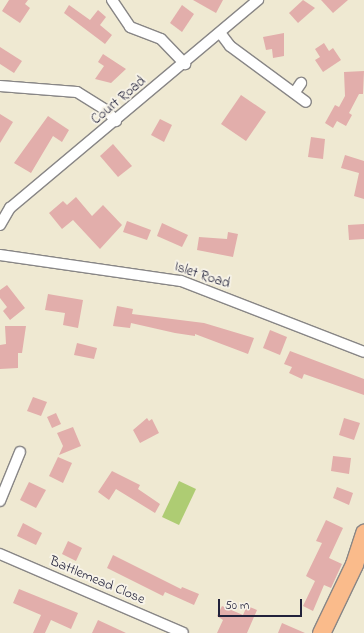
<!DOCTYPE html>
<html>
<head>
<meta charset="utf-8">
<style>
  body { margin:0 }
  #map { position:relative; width:364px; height:633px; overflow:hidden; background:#efe9d2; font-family:"Indie Flower",sans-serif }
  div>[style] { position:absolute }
  .green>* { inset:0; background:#aecc73 }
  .building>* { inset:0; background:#e2aeab }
  .roads { filter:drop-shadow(1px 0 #888686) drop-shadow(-1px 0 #888686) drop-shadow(0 1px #888686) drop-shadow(0 -1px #888686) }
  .minor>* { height:10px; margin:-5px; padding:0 5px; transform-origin:5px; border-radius:5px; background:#fff }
  .primary>* { height:17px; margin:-8.5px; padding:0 8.5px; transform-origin:8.5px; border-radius:8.5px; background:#fabb8b }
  span { translate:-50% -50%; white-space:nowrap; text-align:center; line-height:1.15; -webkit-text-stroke:4px #f7f3e8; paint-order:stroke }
  .street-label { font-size:14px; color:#22223b }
  .scale { position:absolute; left:218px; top:599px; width:84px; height:18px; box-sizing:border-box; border:2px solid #22223b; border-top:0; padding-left:5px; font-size:12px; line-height:14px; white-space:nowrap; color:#22223b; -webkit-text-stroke:3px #f7f3e8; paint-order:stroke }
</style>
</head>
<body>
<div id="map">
  <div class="green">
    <i style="clip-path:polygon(179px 481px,196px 489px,179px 525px,162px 517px)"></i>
  </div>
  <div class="building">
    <i style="clip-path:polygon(9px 0,28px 0,25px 4px,30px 8px,20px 23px,2px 11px)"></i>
    <i style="clip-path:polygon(193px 0,223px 0,216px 13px)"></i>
    <i style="clip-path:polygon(303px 0,315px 8px,298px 23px,289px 13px)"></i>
    <i style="clip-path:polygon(321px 0,348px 0,333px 13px)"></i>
    <i style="clip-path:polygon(69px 5px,90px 20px,98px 10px,106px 17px,100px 25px,112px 35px,105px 44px,64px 13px)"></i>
    <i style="clip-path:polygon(182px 5px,194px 14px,182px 32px,170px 23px)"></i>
    <i style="clip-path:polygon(284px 33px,284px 56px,273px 58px,272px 49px,266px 50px,263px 37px)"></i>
    <i style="clip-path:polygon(324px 43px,329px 51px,333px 48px,341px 60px,323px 72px,315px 60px,320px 57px,315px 49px)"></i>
    <i style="clip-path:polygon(0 47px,22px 61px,14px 73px,0 64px)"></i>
    <i style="clip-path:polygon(103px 54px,126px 69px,111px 83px,95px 79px,104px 66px,98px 62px)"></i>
    <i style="clip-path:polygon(364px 71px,363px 94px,359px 94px,349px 113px,352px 115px,346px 126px,337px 121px,333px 128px,325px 123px,335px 105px,339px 107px,345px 96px,344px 72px)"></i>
    <i style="clip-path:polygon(241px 95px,266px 112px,246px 141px,221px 124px)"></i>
    <i style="clip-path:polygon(0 114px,13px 122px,0 143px)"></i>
    <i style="clip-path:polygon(48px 116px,69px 130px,62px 142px,53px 136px,31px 173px,14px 163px)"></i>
    <i style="clip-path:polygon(160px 119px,172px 125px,164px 142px,151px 135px)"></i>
    <i style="clip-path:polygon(311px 137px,325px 139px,323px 159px,308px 157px)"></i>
    <i style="clip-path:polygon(113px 144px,132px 166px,118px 177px,100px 156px)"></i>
    <i style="clip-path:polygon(345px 155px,364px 161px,364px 199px,354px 196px,359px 173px,341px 168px)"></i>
    <i style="clip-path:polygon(76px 197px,92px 216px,103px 205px,122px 225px,100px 249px,73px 220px,62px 229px,49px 213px,63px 201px,67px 205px)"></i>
    <i style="clip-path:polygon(127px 221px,151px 230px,147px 240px,123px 232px)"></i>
    <i style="clip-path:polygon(162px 223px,188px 235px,182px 247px,157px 236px)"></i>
    <i style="clip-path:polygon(364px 224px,364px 239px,349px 240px,348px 225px)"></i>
    <i style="clip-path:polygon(228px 232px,238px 234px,233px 257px,197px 250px,199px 237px,227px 239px)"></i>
    <i style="clip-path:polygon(7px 285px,25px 308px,10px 320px,3px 311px,7px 307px,0 298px,0 290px)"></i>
    <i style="clip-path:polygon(48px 294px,83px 300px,78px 328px,63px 325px,65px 313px,45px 310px)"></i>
    <i style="clip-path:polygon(117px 306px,133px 309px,132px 314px,204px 323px,254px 338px,248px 354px,195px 334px,195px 336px,175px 333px,131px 323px,130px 328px,113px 326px)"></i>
    <i style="clip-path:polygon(5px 326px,26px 326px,22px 353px,18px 353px,18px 368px,0 369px,0 345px,6px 344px)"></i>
    <i style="clip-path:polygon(270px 330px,287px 337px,280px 355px,263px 348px)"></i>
    <i style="clip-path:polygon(77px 343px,97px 348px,94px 359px,74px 355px)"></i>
    <i style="clip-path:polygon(290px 351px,364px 379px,364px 395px,304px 374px,302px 379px,289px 373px,292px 367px,284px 364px)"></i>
    <i style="clip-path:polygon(33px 397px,47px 402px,41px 416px,27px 411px)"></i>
    <i style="clip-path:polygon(56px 413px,61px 424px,52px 428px,47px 417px)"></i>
    <i style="clip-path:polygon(147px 418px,149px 421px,152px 419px,159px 433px,140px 443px,133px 430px)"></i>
    <i style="clip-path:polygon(344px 418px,360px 423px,354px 440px,339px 435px)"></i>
    <i style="clip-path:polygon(73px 427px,81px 446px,59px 455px,63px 446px,57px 433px)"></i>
    <i style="clip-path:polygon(333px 456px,351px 458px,349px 474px,331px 471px)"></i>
    <i style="clip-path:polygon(58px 457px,72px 463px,63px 483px,49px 476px)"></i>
    <i style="clip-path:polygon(112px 471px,140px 485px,138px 489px,160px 504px,155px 513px,116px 489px,109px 500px,98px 492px)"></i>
    <i style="clip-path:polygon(29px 482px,46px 490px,36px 508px,20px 500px)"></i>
    <i style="clip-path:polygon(337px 487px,353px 493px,349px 505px,333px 498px)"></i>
    <i style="clip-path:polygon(326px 520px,343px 528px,329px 558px,342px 564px,331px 588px,324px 585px,313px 611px,303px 606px,315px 581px,306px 576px,322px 543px,316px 541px)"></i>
    <i style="clip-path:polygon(23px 523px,42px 533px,36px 545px,17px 536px)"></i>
    <i style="clip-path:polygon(68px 541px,82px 548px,76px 561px,62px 554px)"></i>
    <i style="clip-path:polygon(113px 555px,181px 589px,182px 587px,199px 594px,194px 605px,165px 592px,163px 596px,107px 568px)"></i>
    <i style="clip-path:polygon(19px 589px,78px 613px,71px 629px,51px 620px,45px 633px,33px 633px,41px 615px,13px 603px)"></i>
    <i style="clip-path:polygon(222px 606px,243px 615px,247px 606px,257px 610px,247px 633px,217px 633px,223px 620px,217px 616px)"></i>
    <i style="clip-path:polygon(98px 620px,126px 633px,92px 633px)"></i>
    <i style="clip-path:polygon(282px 623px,305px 633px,278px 633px)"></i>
  </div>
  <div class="roads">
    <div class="minor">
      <i style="left:112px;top:0;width:32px;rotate:56deg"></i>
      <i style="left:130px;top:27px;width:33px;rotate:21deg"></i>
      <i style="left:161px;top:39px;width:35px;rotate:46deg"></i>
      <i style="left:221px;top:34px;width:15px;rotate:53deg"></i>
      <i style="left:230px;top:46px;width:94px;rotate:36.4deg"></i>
      <i style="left:0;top:86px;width:77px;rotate:4.5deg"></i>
      <i style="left:77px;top:92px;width:34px;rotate:32deg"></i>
      <i style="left:106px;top:110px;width:15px;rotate:48deg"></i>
      <i style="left:295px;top:92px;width:11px;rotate:-56deg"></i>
      <i style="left:0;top:225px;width:20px;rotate:-60deg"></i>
      <i style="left:10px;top:208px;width:324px;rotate:-40deg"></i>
      <i style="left:0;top:255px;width:183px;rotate:8.2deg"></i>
      <i style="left:181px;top:281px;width:196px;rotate:21.2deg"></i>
      <i style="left:0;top:501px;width:53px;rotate:-67.8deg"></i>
      <i style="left:0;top:554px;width:199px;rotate:23.3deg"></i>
    </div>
    <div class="primary">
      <i style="left:321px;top:633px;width:76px;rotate:-64.4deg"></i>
      <i style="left:354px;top:564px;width:33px;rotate:-72deg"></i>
    </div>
  </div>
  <div class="street-label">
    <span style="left:119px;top:101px;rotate:-40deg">Court Road</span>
    <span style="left:202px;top:276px;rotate:18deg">Islet Road</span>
    <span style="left:97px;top:581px;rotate:23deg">Battlemead Close</span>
  </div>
  <div class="scale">50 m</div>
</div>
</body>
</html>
